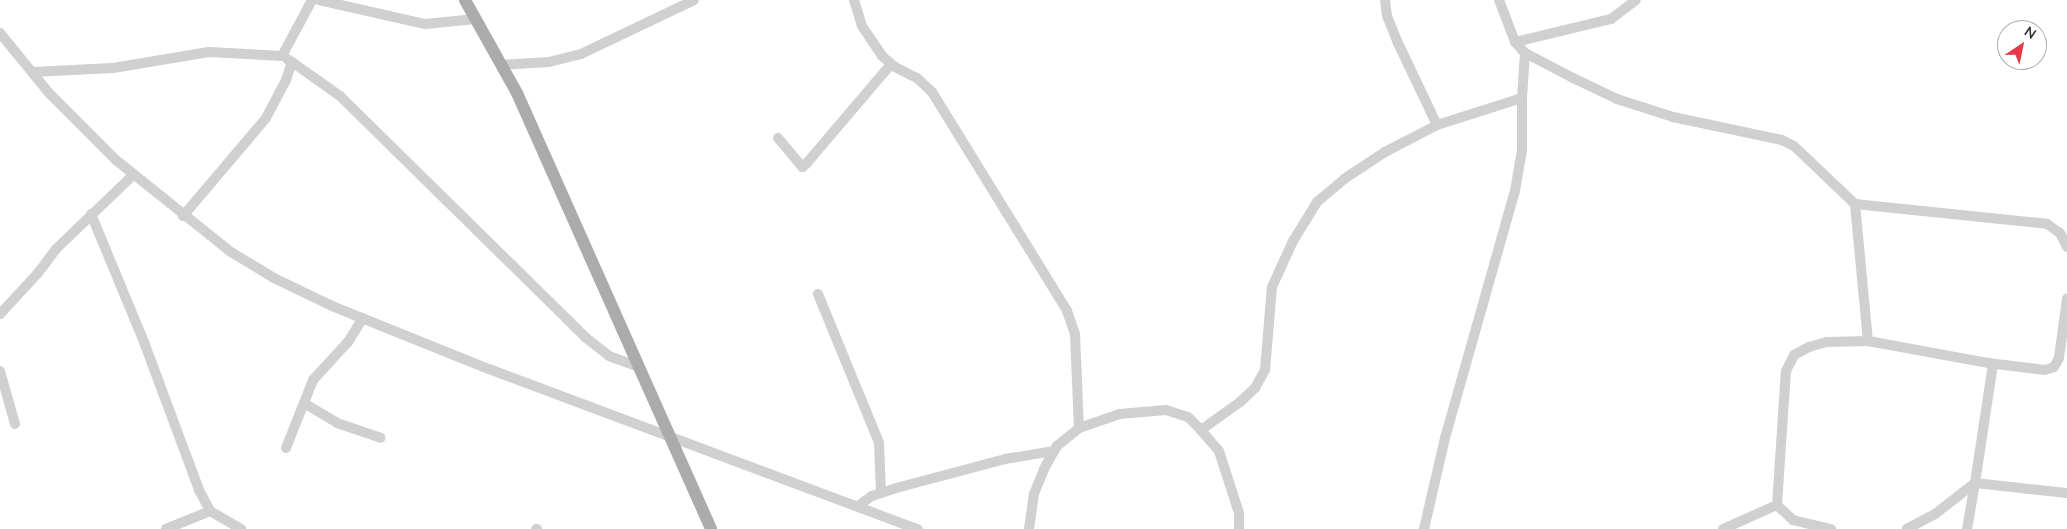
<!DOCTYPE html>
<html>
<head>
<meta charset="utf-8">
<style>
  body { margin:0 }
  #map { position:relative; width:2067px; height:529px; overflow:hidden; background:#fff; font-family:"Nunito Sans",sans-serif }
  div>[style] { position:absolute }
  .minor>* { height:10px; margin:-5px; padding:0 5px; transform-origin:5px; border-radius:5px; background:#d0d0d0 }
  .major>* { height:12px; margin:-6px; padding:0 6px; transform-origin:6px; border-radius:6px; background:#ababab }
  span { translate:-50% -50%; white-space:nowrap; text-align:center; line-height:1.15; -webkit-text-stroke:5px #fff; paint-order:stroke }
  .north { position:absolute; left:1997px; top:20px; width:50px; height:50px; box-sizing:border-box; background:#fff; border:1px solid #adadad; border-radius:50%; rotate:34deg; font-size:14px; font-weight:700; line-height:20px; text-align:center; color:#333 }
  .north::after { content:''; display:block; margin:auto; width:18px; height:22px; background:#e63946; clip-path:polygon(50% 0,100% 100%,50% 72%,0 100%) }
</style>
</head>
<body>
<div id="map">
  <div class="minor">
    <i style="left:319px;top:0;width:109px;rotate:12.8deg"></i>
    <i style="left:425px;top:24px;width:51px;rotate:-5.6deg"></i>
    <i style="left:854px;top:0;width:27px;rotate:73deg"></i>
    <i style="left:862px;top:26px;width:36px;rotate:56deg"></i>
    <i style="left:882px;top:56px;width:17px;rotate:40deg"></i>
    <i style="left:895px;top:67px;width:25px;rotate:27deg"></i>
    <i style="left:917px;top:78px;width:21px;rotate:43deg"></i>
    <i style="left:932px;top:92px;width:257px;rotate:58.3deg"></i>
    <i style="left:1067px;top:311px;width:24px;rotate:71deg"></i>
    <i style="left:1075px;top:334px;width:94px;rotate:87.6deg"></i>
    <i style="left:1385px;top:0;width:16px;rotate:83deg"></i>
    <i style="left:1387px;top:16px;width:29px;rotate:68deg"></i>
    <i style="left:1398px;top:43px;width:91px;rotate:64.6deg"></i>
    <i style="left:1437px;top:125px;width:89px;rotate:-17.6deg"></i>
    <i style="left:1522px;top:98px;width:45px;rotate:-86.2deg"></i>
    <i style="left:1499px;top:0;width:45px;rotate:69.1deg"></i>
    <i style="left:1515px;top:42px;width:15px;rotate:48deg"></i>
    <i style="left:1525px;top:53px;width:54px;rotate:27.5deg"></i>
    <i style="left:1573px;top:78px;width:49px;rotate:25.5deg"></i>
    <i style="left:1617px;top:99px;width:59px;rotate:17.8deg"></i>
    <i style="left:1673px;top:117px;width:111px;rotate:11.9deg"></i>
    <i style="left:1782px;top:140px;width:13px;rotate:27deg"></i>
    <i style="left:1794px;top:146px;width:84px;rotate:43.6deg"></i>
    <i style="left:1855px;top:204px;width:138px;rotate:84.6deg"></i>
    <i style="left:0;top:33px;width:77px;rotate:50.8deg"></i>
    <i style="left:49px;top:93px;width:95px;rotate:45deg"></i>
    <i style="left:116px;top:160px;width:147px;rotate:38.7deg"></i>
    <i style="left:231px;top:252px;width:50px;rotate:31.2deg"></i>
    <i style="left:274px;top:278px;width:64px;rotate:25.8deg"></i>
    <i style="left:332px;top:306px;width:169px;rotate:21.9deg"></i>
    <i style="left:489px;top:369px;width:458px;rotate:20.5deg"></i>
    <i style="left:1515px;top:42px;width:99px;rotate:-13.5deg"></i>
    <i style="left:1611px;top:19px;width:31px;rotate:-37deg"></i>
    <i style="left:292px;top:62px;width:59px;rotate:35.3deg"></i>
    <i style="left:340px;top:96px;width:344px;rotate:44.5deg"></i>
    <i style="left:585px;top:337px;width:31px;rotate:38deg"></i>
    <i style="left:609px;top:356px;width:32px;rotate:20deg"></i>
    <i style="left:501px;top:65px;width:48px;rotate:-3.6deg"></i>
    <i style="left:549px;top:62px;width:33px;rotate:-14deg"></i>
    <i style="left:581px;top:54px;width:125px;rotate:-25.5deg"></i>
    <i style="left:33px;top:72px;width:80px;rotate:-2.9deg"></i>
    <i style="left:113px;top:68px;width:97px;rotate:-9.5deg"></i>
    <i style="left:209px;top:52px;width:73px;rotate:3.1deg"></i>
    <i style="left:282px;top:56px;width:64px;rotate:-61.8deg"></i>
    <i style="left:778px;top:138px;width:38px;rotate:50deg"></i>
    <i style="left:802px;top:167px;width:5px;rotate:-37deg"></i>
    <i style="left:806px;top:164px;width:131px;rotate:-49.6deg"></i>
    <i style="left:1855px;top:204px;width:193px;rotate:5.9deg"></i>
    <i style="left:2047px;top:224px;width:16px;rotate:35deg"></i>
    <i style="left:2060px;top:233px;width:16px;rotate:63deg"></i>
    <i style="left:91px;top:214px;width:139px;rotate:67.5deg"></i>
    <i style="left:144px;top:342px;width:158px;rotate:69.6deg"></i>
    <i style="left:199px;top:490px;width:24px;rotate:62deg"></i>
    <i style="left:210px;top:511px;width:36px;rotate:30deg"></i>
    <i style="left:183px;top:216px;width:128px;rotate:-49.7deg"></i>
    <i style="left:266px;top:118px;width:43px;rotate:-62.2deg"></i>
    <i style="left:286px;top:80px;width:19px;rotate:-72deg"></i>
    <i style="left:292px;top:62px;width:6px;rotate:-149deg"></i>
    <i style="left:818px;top:294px;width:161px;rotate:67.7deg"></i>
    <i style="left:879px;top:443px;width:50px;rotate:87.7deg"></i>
    <i style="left:0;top:314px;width:56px;rotate:-47.2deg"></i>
    <i style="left:38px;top:273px;width:31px;rotate:-53deg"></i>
    <i style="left:57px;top:248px;width:105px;rotate:-43.8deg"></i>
    <i style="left:1988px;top:363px;width:57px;rotate:7deg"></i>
    <i style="left:2045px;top:370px;width:9px;rotate:-18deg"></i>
    <i style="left:2054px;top:367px;width:10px;rotate:-61deg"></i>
    <i style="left:2059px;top:358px;width:60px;rotate:-82.3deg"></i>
    <i style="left:0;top:371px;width:55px;rotate:74.2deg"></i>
    <i style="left:304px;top:403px;width:39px;rotate:31deg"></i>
    <i style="left:337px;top:423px;width:46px;rotate:18.8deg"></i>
    <i style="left:286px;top:448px;width:73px;rotate:-68.3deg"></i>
    <i style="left:313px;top:380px;width:52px;rotate:-47.4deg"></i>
    <i style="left:348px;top:342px;width:28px;rotate:-58deg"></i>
    <i style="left:858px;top:506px;width:17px;rotate:-36deg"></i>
    <i style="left:872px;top:496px;width:29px;rotate:-18deg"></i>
    <i style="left:900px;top:487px;width:109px;rotate:-14.9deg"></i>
    <i style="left:1005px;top:459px;width:50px;rotate:-9.3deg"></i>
    <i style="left:166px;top:529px;width:48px;rotate:-22.2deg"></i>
    <i style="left:536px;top:529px;width:1px"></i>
    <i style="left:1029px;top:529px;width:35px;rotate:-82deg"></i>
    <i style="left:1034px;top:494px;width:27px;rotate:-68deg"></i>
    <i style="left:1044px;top:469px;width:26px;rotate:-61deg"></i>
    <i style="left:1057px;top:446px;width:28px;rotate:-39deg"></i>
    <i style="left:1079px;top:428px;width:43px;rotate:-18.9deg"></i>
    <i style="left:1120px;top:414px;width:46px;rotate:-5deg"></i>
    <i style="left:1166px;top:410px;width:23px;rotate:18deg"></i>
    <i style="left:1188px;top:417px;width:18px;rotate:45deg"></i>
    <i style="left:1239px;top:529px;width:16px;rotate:-90deg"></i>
    <i style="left:1239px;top:513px;width:65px;rotate:-107.9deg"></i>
    <i style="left:1219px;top:451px;width:28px;rotate:-131deg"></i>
    <i style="left:1201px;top:430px;width:48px;rotate:-35.7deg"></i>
    <i style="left:1240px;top:402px;width:21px;rotate:-43deg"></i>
    <i style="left:1255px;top:388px;width:21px;rotate:-61deg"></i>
    <i style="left:1265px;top:370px;width:83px;rotate:-85.2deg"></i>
    <i style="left:1272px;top:287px;width:51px;rotate:-65.5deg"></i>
    <i style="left:1293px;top:241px;width:46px;rotate:-58.4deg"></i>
    <i style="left:1317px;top:202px;width:35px;rotate:-40deg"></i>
    <i style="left:1344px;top:179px;width:49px;rotate:-33.4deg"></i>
    <i style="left:1385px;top:152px;width:59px;rotate:-27.4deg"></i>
    <i style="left:1424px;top:529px;width:93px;rotate:-77deg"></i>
    <i style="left:1445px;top:438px;width:257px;rotate:-74.2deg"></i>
    <i style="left:1515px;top:191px;width:42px;rotate:-80.3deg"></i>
    <i style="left:1522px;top:150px;width:52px;rotate:-90deg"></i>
    <i style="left:1723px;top:529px;width:59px;rotate:-24deg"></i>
    <i style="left:1831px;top:529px;width:39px;rotate:-167deg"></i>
    <i style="left:1793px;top:520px;width:22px;rotate:-137deg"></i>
    <i style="left:1777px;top:505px;width:134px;rotate:-86.2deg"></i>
    <i style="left:1786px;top:371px;width:18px;rotate:-63deg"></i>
    <i style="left:1794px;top:355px;width:17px;rotate:-28deg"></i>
    <i style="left:1809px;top:347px;width:19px;rotate:-16deg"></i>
    <i style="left:1827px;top:342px;width:41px;rotate:-1.4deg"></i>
    <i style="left:1868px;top:341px;width:127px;rotate:10.4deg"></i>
    <i style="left:1993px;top:364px;width:120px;rotate:98.6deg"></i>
    <i style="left:1975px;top:483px;width:51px;rotate:142.2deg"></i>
    <i style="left:1935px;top:514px;width:32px;rotate:152deg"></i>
    <i style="left:1967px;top:529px;width:47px;rotate:-80.1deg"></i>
    <i style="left:1975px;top:483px;width:93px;rotate:6.2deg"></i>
  </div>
  <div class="major">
    <i style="left:465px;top:0;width:107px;rotate:60.8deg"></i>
    <i style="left:517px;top:93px;width:477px;rotate:66deg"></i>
  </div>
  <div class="north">N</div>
</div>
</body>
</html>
